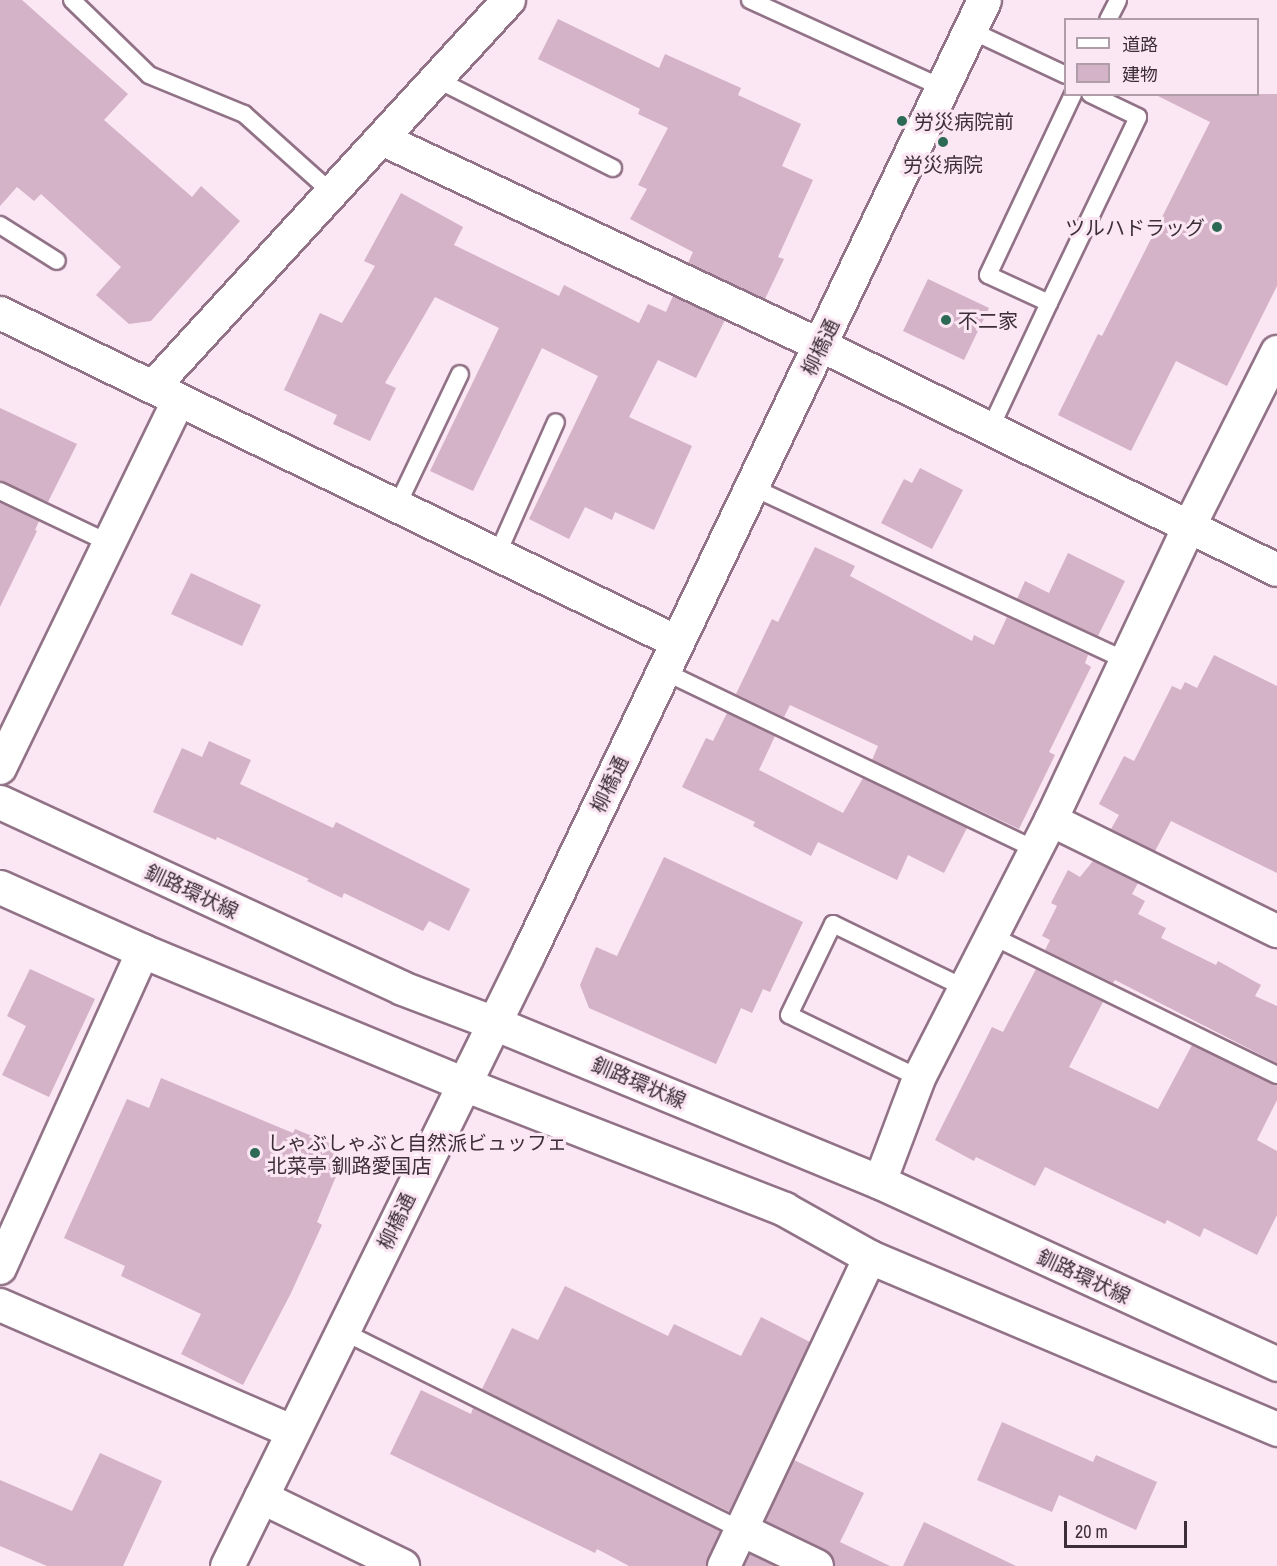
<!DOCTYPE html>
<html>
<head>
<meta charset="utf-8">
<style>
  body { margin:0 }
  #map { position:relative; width:1277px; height:1566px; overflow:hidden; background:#fbe6f3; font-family:"Archivo Narrow","Noto Sans JP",sans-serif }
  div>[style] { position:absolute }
  .building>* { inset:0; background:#d4b2c7 }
  .roads { filter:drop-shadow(2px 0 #917286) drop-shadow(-2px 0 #917286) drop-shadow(0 2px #917286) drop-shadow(0 -2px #917286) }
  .lane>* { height:16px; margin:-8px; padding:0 8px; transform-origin:8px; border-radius:8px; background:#fff }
  .street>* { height:32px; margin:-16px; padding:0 16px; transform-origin:16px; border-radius:16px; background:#fff }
  .secondary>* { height:33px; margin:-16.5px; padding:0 16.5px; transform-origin:16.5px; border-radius:16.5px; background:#fff }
  .primary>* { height:33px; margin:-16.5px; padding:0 16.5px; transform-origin:16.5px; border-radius:16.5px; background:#fff }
  .dots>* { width:16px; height:16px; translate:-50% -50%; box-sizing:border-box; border:3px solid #fbe6f3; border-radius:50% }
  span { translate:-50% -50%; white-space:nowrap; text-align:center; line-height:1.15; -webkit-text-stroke:6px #fbe6f3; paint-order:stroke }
  .poi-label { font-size:20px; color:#3c2f37 }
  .left { translate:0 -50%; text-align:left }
  .right { translate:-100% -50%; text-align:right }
  .street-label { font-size:20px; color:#3c2f37 }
  .legend { position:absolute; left:1064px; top:18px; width:195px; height:78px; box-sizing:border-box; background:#fbe6f3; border:2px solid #af9da8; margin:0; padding:8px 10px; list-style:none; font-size:18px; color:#3c2f37 }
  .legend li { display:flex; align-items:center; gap:12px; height:30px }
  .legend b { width:30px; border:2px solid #af9da8 }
  .scale { position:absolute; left:1064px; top:1521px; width:123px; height:27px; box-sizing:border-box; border:3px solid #3c2f37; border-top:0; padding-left:8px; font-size:18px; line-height:21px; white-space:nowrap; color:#3c2f37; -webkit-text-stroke:4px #fbe6f3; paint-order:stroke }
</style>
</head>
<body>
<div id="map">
  <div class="building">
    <i style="clip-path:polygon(0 0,22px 0,128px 94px,104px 120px,192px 197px,201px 186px,240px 221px,151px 321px,129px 324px,96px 295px,121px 267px,41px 194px,34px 201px,17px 187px,0 206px)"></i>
    <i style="clip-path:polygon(558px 19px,659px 68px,665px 54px,741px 88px,738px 95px,801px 124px,782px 166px,813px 180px,778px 257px,784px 259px,765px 299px,688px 263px,693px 252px,630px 219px,647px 189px,638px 185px,668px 128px,638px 114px,640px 109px,538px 59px)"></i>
    <i style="clip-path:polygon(1154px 94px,1277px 94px,1277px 286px,1227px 386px,1176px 361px,1131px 451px,1058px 415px,1098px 334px,1102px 336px,1210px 122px)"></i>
    <i style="clip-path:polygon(401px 193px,463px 227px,454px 245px,559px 296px,564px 285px,639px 323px,648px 304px,666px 312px,673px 296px,725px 320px,696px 378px,658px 360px,629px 417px,692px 446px,654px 530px,615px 512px,612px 520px,585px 507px,569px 539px,529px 519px,598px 376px,542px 348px,473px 491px,430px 471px,499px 328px,435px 297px,385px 383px,396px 388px,370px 441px,333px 424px,337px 415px,284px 390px,320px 313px,342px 323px,375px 266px,364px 261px)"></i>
    <i style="clip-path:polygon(928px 279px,989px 308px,964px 360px,903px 331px)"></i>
    <i style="clip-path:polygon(0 408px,77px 444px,48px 502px,0 481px)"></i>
    <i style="clip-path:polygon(920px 468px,963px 490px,932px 549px,881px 523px,904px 479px,912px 483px)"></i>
    <i style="clip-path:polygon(0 503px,39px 521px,35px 530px,37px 531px,0 607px)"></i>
    <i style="clip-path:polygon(815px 547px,855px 566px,850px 576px,972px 641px,974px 635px,994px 645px,1007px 617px,1088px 655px,1085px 663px,1091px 667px,1049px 752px,1055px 755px,1019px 829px,872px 760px,878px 746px,790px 705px,784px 717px,736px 694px,772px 619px,778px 622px)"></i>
    <i style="clip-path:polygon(1068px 553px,1125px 581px,1098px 636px,1017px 599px,1025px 581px,1049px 593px)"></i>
    <i style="clip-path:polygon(191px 573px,261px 605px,242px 646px,171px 614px)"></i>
    <i style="clip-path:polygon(1214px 655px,1277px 686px,1277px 873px,1171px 821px,1155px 851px,1111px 829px,1119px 815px,1099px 804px,1124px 756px,1134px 761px,1172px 686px,1181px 690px,1185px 682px,1197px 688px)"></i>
    <i style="clip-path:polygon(727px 713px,775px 736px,759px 770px,843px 813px,863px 778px,967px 828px,944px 873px,908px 855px,897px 880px,818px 842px,811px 856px,753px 826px,755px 822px,682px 787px,706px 738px,713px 741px)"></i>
    <i style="clip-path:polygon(209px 741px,251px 760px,240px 784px,333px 828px,336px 822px,470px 889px,449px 931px,429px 921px,423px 931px,344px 893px,342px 898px,307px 881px,309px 879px,217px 837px,216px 840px,153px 812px,182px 748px,202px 757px)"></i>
    <i style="clip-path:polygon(664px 857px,803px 922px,770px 992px,763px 989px,752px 1013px,741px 1008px,716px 1064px,589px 1008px,580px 985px,596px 947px,617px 956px)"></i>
    <i style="clip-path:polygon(1093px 861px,1138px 883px,1132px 894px,1145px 901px,1138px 914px,1166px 928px,1161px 938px,1216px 965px,1218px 961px,1261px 985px,1255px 996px,1277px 1006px,1277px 1063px,1115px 980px,1113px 983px,1045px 950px,1050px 940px,1042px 936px,1057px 906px,1051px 903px,1068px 870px,1080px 877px)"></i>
    <i style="clip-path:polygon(30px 969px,95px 999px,49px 1097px,2px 1075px,26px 1026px,7px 1016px)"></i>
    <i style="clip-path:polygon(1036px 969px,1103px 1002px,1069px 1067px,1158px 1109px,1192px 1045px,1277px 1085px,1277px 1100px,1257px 1140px,1277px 1151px,1277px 1215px,1257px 1255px,1204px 1228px,1200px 1237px,1167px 1220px,1165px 1224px,1045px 1167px,1035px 1186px,976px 1157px,974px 1161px,935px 1140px,992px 1027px,1003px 1032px)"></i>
    <i style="clip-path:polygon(161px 1078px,293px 1133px,295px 1129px,339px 1147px,336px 1153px,344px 1157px,317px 1222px,322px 1225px,291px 1293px,243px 1385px,181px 1354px,201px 1314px,121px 1276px,125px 1266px,64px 1238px,127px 1099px,149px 1108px)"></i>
    <i style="clip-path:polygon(565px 1286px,668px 1336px,674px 1324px,741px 1356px,761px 1317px,810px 1342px,730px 1512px,482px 1389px,512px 1328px,538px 1340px)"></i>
    <i style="clip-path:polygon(421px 1390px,471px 1414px,473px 1408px,721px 1531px,706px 1566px,629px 1566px,597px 1549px,595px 1553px,390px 1454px)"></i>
    <i style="clip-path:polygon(1002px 1422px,1093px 1462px,1096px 1455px,1157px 1482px,1136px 1530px,1059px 1495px,1052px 1512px,977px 1480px)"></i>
    <i style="clip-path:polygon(100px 1453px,162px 1481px,123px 1566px,47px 1566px,0 1546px,0 1480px,72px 1511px)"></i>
    <i style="clip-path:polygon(794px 1460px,864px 1493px,840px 1542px,890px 1566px,835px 1566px,832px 1556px,825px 1550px,765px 1521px)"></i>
    <i style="clip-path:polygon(924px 1522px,1016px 1566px,903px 1566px)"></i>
    <i style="clip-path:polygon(750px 1554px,775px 1566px,744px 1566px)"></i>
  </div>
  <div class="roads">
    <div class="lane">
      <i style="left:72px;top:0;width:107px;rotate:44.2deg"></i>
      <i style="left:149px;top:75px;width:103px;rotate:22.3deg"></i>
      <i style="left:244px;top:114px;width:118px;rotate:41.9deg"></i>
      <i style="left:750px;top:0;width:212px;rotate:24.5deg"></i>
      <i style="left:1108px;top:20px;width:22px;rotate:-63deg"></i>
      <i style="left:970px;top:30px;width:106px;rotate:25.1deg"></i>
      <i style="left:436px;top:79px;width:198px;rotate:26.7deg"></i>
      <i style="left:0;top:225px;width:67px;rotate:32.3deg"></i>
      <i style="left:1049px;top:303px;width:206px;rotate:-64.4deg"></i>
      <i style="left:1138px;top:117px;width:53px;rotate:-154.4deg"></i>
      <i style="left:990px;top:429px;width:139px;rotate:-64.9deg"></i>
      <i style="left:1049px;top:303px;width:67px;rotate:-155.3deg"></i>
      <i style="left:988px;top:275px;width:200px;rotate:-64.8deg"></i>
      <i style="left:752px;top:487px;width:412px;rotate:24.9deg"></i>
      <i style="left:0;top:491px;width:121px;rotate:25.5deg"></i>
      <i style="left:397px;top:506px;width:146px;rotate:-64.5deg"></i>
      <i style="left:497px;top:555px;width:145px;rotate:-66.1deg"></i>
      <i style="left:663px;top:671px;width:414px;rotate:25.6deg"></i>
      <i style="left:992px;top:936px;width:317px;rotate:26deg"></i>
      <i style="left:919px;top:1078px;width:144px;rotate:-154.1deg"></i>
      <i style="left:789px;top:1015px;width:101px;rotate:-64.2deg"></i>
      <i style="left:833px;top:924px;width:147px;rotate:25.9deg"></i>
      <i style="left:342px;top:1331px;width:447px;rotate:26.5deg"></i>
    </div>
    <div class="street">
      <i style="left:382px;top:139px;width:484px;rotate:25.2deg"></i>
      <i style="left:820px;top:345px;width:509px;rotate:26.21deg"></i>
      <i style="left:0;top:313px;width:753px;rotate:25.92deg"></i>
      <i style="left:153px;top:387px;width:526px;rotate:-47.39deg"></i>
      <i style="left:0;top:768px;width:409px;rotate:-64.1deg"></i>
      <i style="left:1051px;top:820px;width:252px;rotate:26.2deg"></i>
      <i style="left:880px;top:1182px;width:111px;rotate:-69.4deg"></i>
      <i style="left:919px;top:1078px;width:290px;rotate:-62.9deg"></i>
      <i style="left:1051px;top:820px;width:324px;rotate:-64.8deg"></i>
      <i style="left:1189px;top:527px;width:196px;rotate:-63.3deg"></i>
      <i style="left:0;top:1268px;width:348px;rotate:-65.7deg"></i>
      <i style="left:0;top:1305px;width:319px;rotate:23.4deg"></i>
      <i style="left:261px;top:1497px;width:158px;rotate:25.9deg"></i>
      <i style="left:742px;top:1530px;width:83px;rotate:25.6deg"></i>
      <i style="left:724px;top:1566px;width:342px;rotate:-64.7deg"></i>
    </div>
    <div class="secondary">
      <i style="left:227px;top:1566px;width:682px;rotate:-63.81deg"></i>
      <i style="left:528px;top:954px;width:1057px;rotate:-64.45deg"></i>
    </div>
    <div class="primary">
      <i style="left:0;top:802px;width:443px;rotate:24.8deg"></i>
      <i style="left:402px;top:988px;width:98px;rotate:20.8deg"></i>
      <i style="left:494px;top:1023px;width:417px;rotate:22.4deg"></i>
      <i style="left:880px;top:1182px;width:437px;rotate:24.6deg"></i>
      <i style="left:0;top:887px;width:157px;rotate:24.1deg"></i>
      <i style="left:143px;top:951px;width:347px;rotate:22.5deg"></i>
      <i style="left:464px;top:1084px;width:344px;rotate:21.3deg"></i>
      <i style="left:784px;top:1209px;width:98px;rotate:29.2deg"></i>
      <i style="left:870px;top:1257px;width:442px;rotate:22.9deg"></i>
    </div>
  </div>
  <div class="dots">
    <i style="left:902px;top:121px;background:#2d6a55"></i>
    <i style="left:943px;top:142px;background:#2d6a55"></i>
    <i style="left:1217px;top:227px;background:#2d6a55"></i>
    <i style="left:946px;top:320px;background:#2d6a55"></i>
    <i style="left:255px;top:1153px;background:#2d6a55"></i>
  </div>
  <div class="poi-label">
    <span class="left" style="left:914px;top:121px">労災病院前</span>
    <span style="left:943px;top:164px">労災病院</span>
    <span class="right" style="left:1205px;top:227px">ツルハドラッグ</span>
    <span class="left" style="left:958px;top:320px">不二家</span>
    <span class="left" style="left:267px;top:1154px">しゃぶしゃぶと自然派ビュッフェ<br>北菜亭 釧路愛国店</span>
  </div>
  <div class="street-label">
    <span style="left:820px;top:347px;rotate:-64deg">柳橋通</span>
    <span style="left:609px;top:784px;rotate:-64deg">柳橋通</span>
    <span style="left:192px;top:891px;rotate:25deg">釧路環状線</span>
    <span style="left:639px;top:1082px;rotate:23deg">釧路環状線</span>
    <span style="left:396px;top:1221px;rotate:-64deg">柳橋通</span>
    <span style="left:1084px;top:1276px;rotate:25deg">釧路環状線</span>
  </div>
  <ul class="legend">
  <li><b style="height:8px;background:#fff"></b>道路</li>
  <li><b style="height:16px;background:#d4b2c7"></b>建物</li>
  </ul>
  <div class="scale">20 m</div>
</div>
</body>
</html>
